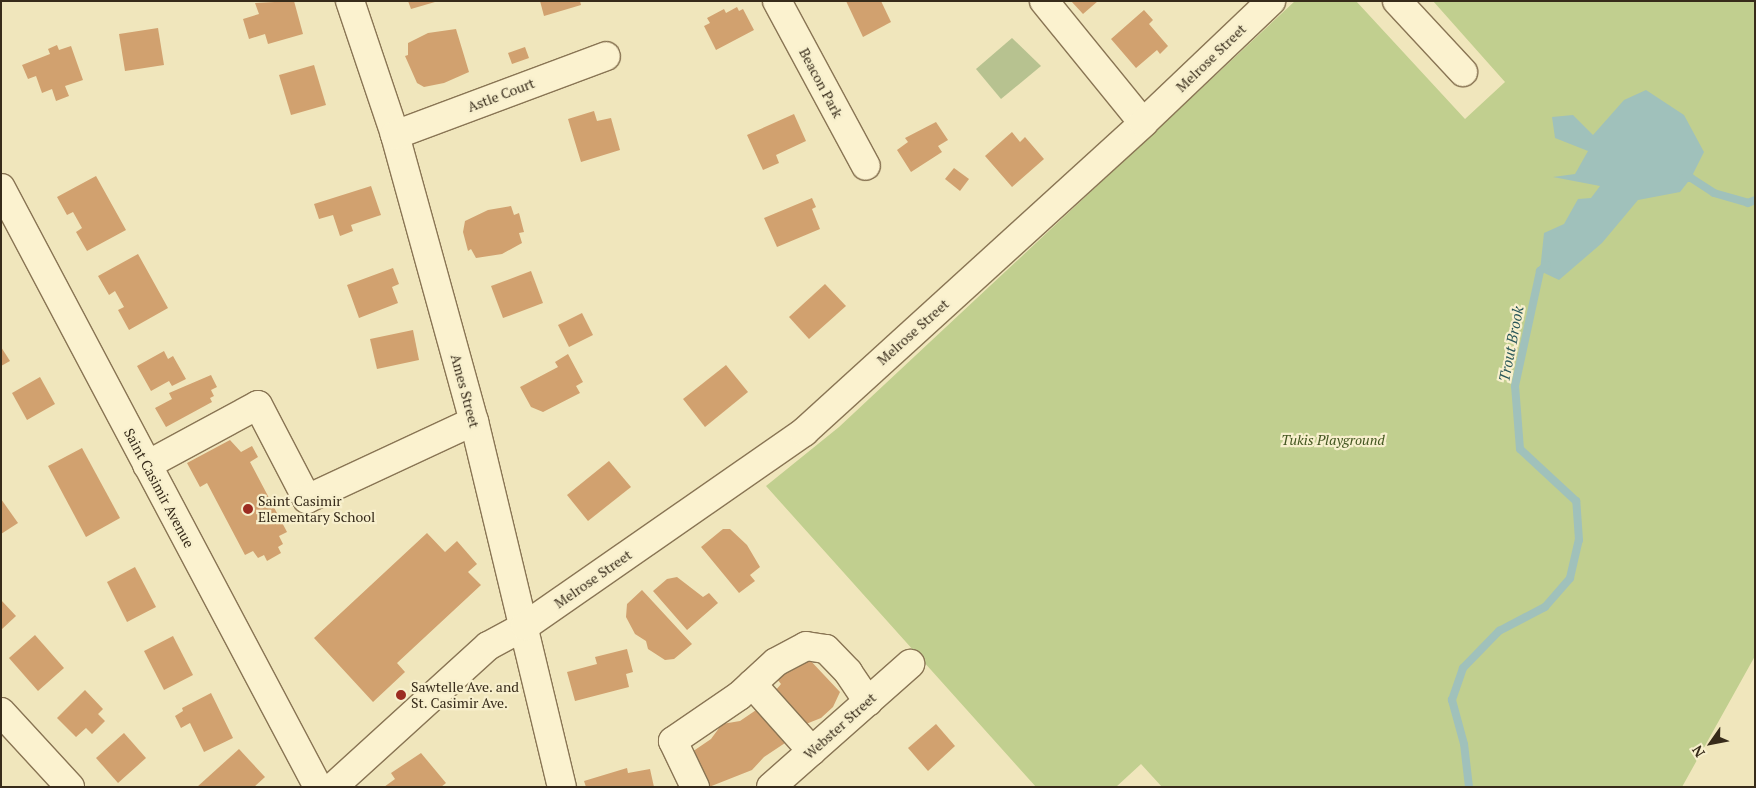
<!DOCTYPE html>
<html>
<head>
<meta charset="utf-8">
<style>
  body { margin:0 }
  #map { position:relative; width:1756px; height:788px; overflow:hidden; background:#f0e6bc; font-family:"PT Serif",serif }
  div>[style] { position:absolute }
  .green>* { inset:0; background:#c1cf8f }
  .cemetery>* { inset:0; background:#b7c290 }
  .water>* { inset:0; background:#a0c1bb }
  .stream>* { height:8px; margin:-4px; padding:0 4px; transform-origin:4px; border-radius:4px; background:#a0c1bb }
  .building>* { inset:0; background:#d1a16f }
  .roads { filter:drop-shadow(1px 0 #897554) drop-shadow(-1px 0 #897554) drop-shadow(0 1px #897554) drop-shadow(0 -1px #897554) }
  .minor>* { height:28px; margin:-14px; padding:0 14px; transform-origin:14px; border-radius:14px; background:#fbf2cf }
  .dots>* { width:14px; height:14px; translate:-50% -50%; box-sizing:border-box; border:2px solid #f7efcc; border-radius:50% }
  span { translate:-50% -50%; white-space:nowrap; text-align:center; line-height:1.15; -webkit-text-stroke:4.5px #f7efcc; paint-order:stroke }
  .street-label { font-size:14px; color:#372b1a }
  .park-label { font-size:14px; color:#42551f; font-style:italic }
  .poi-label { font-size:14px; color:#372b1a }
  .left { translate:0 -50%; text-align:left }
  .water-label { font-size:15px; color:#285658; font-style:italic }
  .frame { position:absolute; inset:0; border:2px solid #372b1a; pointer-events:none }
  .north { position:absolute; left:1686px; top:718px; width:50px; height:50px; -webkit-text-stroke:4px #f7efcc; paint-order:stroke; rotate:237deg; font-size:14px; font-weight:700; line-height:20px; text-align:center; color:#372b1a }
  .north::after { content:''; display:block; margin:auto; width:18px; height:22px; background:#372b1a; clip-path:polygon(50% 0,100% 100%,50% 72%,0 100%) }
</style>
</head>
<body>
<div id="map">
  <div class="green">
    <i style="clip-path:polygon(1295px 1px,1356px 1px,1465px 119px,1505px 82px,1433px 1px,1755px 1px,1755px 656px,1682px 787px,1162px 787px,1141px 764px,1116px 787px,1036px 787px,766px 486px,839px 427px)"></i>
  </div>
  <div class="cemetery">
    <i style="clip-path:polygon(1012px 38px,1041px 66px,1001px 99px,976px 69px)"></i>
  </div>
  <div class="water">
    <i style="clip-path:polygon(1646px 90px,1684px 115px,1704px 152px,1691px 178px,1680px 192px,1638px 200px,1602px 243px,1559px 280px,1540px 271px,1544px 233px,1564px 224px,1578px 199px,1591px 198px,1600px 186px,1553px 177px,1575px 174px,1588px 151px,1555px 138px,1552px 117px,1573px 115px,1593px 135px,1624px 100px)"></i>
  </div>
  <div class="stream">
    <i style="left:1683px;top:178px;width:8px"></i>
    <i style="left:1691px;top:178px;width:27px;rotate:33deg"></i>
    <i style="left:1714px;top:193px;width:35px;rotate:16deg"></i>
    <i style="left:1748px;top:203px;width:8px;rotate:-23deg"></i>
    <i style="left:1469px;top:787px;width:43px;rotate:-96.6deg"></i>
    <i style="left:1464px;top:744px;width:46px;rotate:-105.3deg"></i>
    <i style="left:1452px;top:700px;width:34px;rotate:-71deg"></i>
    <i style="left:1463px;top:668px;width:52px;rotate:-45.8deg"></i>
    <i style="left:1499px;top:631px;width:52px;rotate:-27.6deg"></i>
    <i style="left:1545px;top:607px;width:38px;rotate:-49deg"></i>
    <i style="left:1570px;top:578px;width:39px;rotate:-77deg"></i>
    <i style="left:1579px;top:540px;width:39px;rotate:-94deg"></i>
    <i style="left:1576px;top:501px;width:76px;rotate:-137.1deg"></i>
    <i style="left:1520px;top:449px;width:63px;rotate:-94.5deg"></i>
    <i style="left:1515px;top:386px;width:118px;rotate:-77.7deg"></i>
    <i style="left:1540px;top:271px;width:9px;rotate:-41deg"></i>
  </div>
  <div class="building">
    <i style="clip-path:polygon(294px 1px,303px 34px,268px 44px,265px 34px,249px 39px,243px 19px,259px 14px,255px 3px)"></i>
    <i style="clip-path:polygon(408px 1px,434px 1px,435px 2px,411px 9px)"></i>
    <i style="clip-path:polygon(540px 1px,580px 1px,581px 5px,544px 16px)"></i>
    <i style="clip-path:polygon(846px 1px,881px 1px,891px 22px,863px 37px)"></i>
    <i style="clip-path:polygon(1071px 1px,1098px 1px,1083px 14px)"></i>
    <i style="clip-path:polygon(737px 7px,739px 11px,743px 9px,754px 30px,716px 50px,704px 26px,710px 23px,707px 18px,724px 9px,726px 13px)"></i>
    <i style="clip-path:polygon(1144px 10px,1153px 20px,1149px 24px,1168px 46px,1160px 54px,1157px 50px,1136px 68px,1111px 39px)"></i>
    <i style="clip-path:polygon(158px 28px,164px 65px,125px 71px,119px 34px)"></i>
    <i style="clip-path:polygon(456px 29px,469px 72px,444px 83px,424px 87px,417px 83px,405px 56px,408px 55px,408px 43px,428px 33px)"></i>
    <i style="clip-path:polygon(57px 45px,59px 50px,71px 46px,83px 80px,65px 86px,69px 96px,56px 101px,52px 89px,42px 93px,36px 76px,28px 79px,22px 65px,50px 54px,48px 49px)"></i>
    <i style="clip-path:polygon(525px 47px,529px 58px,512px 64px,508px 53px)"></i>
    <i style="clip-path:polygon(314px 65px,326px 105px,291px 115px,279px 75px)"></i>
    <i style="clip-path:polygon(594px 111px,597px 121px,611px 118px,620px 150px,581px 162px,568px 119px)"></i>
    <i style="clip-path:polygon(794px 114px,806px 141px,776px 155px,779px 163px,763px 170px,747px 135px)"></i>
    <i style="clip-path:polygon(936px 122px,948px 140px,938px 146px,942px 152px,911px 172px,897px 150px,908px 142px,905px 138px)"></i>
    <i style="clip-path:polygon(1012px 132px,1020px 142px,1025px 137px,1044px 159px,1012px 187px,985px 156px)"></i>
    <i style="clip-path:polygon(954px 168px,969px 179px,960px 191px,945px 179px)"></i>
    <i style="clip-path:polygon(96px 176px,126px 230px,87px 251px,76px 232px,82px 228px,73px 212px,67px 215px,57px 197px)"></i>
    <i style="clip-path:polygon(371px 186px,381px 215px,351px 225px,353px 231px,340px 236px,333px 215px,319px 219px,314px 204px)"></i>
    <i style="clip-path:polygon(812px 198px,816px 207px,812px 209px,820px 229px,777px 247px,764px 218px)"></i>
    <i style="clip-path:polygon(511px 206px,514px 215px,519px 213px,524px 232px,519px 233px,522px 243px,502px 254px,476px 258px,471px 249px,468px 251px,463px 232px,465px 221px,488px 210px)"></i>
    <i style="clip-path:polygon(138px 254px,168px 308px,129px 330px,118px 310px,124px 307px,115px 291px,109px 295px,98px 276px)"></i>
    <i style="clip-path:polygon(393px 268px,399px 284px,392px 287px,398px 303px,359px 318px,347px 285px)"></i>
    <i style="clip-path:polygon(531px 271px,543px 303px,503px 318px,491px 286px)"></i>
    <i style="clip-path:polygon(825px 284px,846px 306px,809px 339px,789px 317px)"></i>
    <i style="clip-path:polygon(582px 313px,593px 335px,569px 347px,558px 325px)"></i>
    <i style="clip-path:polygon(413px 330px,419px 360px,377px 369px,370px 339px)"></i>
    <i style="clip-path:polygon(1px 347px,10px 361px,1px 366px)"></i>
    <i style="clip-path:polygon(164px 351px,168px 359px,173px 356px,186px 379px,172px 386px,169px 381px,151px 391px,137px 366px)"></i>
    <i style="clip-path:polygon(568px 354px,583px 382px,576px 386px,580px 393px,543px 412px,531px 407px,520px 387px,558px 367px,555px 362px)"></i>
    <i style="clip-path:polygon(726px 365px,748px 392px,705px 427px,683px 399px)"></i>
    <i style="clip-path:polygon(211px 375px,217px 387px,211px 390px,214px 396px,210px 398px,212px 402px,166px 427px,155px 408px,172px 399px,169px 393px)"></i>
    <i style="clip-path:polygon(40px 377px,55px 404px,27px 420px,12px 393px)"></i>
    <i style="clip-path:polygon(230px 440px,241px 452px,252px 446px,258px 457px,250px 462px,287px 532px,279px 536px,283px 544px,278px 547px,281px 553px,267px 561px,264px 555px,258px 558px,253px 551px,245px 555px,207px 483px,200px 487px,187px 463px)"></i>
    <i style="clip-path:polygon(82px 448px,120px 518px,86px 537px,48px 466px)"></i>
    <i style="clip-path:polygon(609px 461px,631px 487px,588px 521px,567px 495px)"></i>
    <i style="clip-path:polygon(1px 499px,18px 523px,1px 534px)"></i>
    <i style="clip-path:polygon(723px 529px,730px 529px,747px 545px,760px 567px,750px 575px,755px 581px,739px 593px,701px 547px)"></i>
    <i style="clip-path:polygon(427px 533px,445px 552px,457px 541px,477px 564px,468px 572px,481px 585px,397px 663px,405px 672px,373px 702px,314px 638px)"></i>
    <i style="clip-path:polygon(135px 567px,156px 607px,127px 622px,107px 582px)"></i>
    <i style="clip-path:polygon(677px 577px,703px 597px,709px 593px,718px 603px,687px 630px,653px 591px,667px 579px)"></i>
    <i style="clip-path:polygon(642px 590px,692px 644px,674px 659px,665px 660px,648px 649px,646px 641px,635px 634px,626px 617px,627px 604px)"></i>
    <i style="clip-path:polygon(1px 600px,16px 616px,1px 630px)"></i>
    <i style="clip-path:polygon(35px 635px,64px 668px,38px 691px,9px 658px)"></i>
    <i style="clip-path:polygon(173px 636px,193px 675px,164px 690px,144px 651px)"></i>
    <i style="clip-path:polygon(627px 649px,633px 672px,626px 674px,629px 687px,575px 701px,567px 672px,597px 664px,595px 657px)"></i>
    <i style="clip-path:polygon(808px 658px,840px 692px,833px 707px,821px 718px,806px 724px,775px 691px,781px 684px,777px 679px,794px 663px,798px 667px)"></i>
    <i style="clip-path:polygon(85px 690px,103px 709px,98px 714px,105px 721px,92px 734px,86px 728px,76px 737px,57px 718px)"></i>
    <i style="clip-path:polygon(211px 693px,233px 738px,204px 752px,190px 723px,181px 728px,175px 716px,183px 711px,182px 708px)"></i>
    <i style="clip-path:polygon(762px 706px,785px 743px,764px 757px,752px 770px,709px 787px,689px 754px,711px 739px,722px 724px,740px 721px)"></i>
    <i style="clip-path:polygon(936px 724px,955px 746px,928px 771px,908px 748px)"></i>
    <i style="clip-path:polygon(124px 733px,146px 758px,118px 783px,96px 758px)"></i>
    <i style="clip-path:polygon(239px 749px,265px 777px,254px 787px,197px 787px)"></i>
    <i style="clip-path:polygon(421px 753px,446px 783px,441px 787px,384px 787px,395px 779px,391px 773px)"></i>
    <i style="clip-path:polygon(627px 768px,628px 773px,650px 769px,654px 787px,586px 787px,584px 781px)"></i>
  </div>
  <div class="roads">
    <div class="minor">
      <i style="left:350px;top:1px;width:141px;rotate:71.4deg"></i>
      <i style="left:395px;top:135px;width:297px;rotate:74.6deg"></i>
      <i style="left:474px;top:421px;width:376px;rotate:76.5deg"></i>
      <i style="left:777px;top:1px;width:187px;rotate:61.7deg"></i>
      <i style="left:1044px;top:1px;width:157px;rotate:50.9deg"></i>
      <i style="left:1397px;top:1px;width:97px;rotate:47.1deg"></i>
      <i style="left:395px;top:135px;width:225px;rotate:-20.5deg"></i>
      <i style="left:1px;top:188px;width:678px;rotate:62.11deg"></i>
      <i style="left:147px;top:465px;width:126px;rotate:-28.4deg"></i>
      <i style="left:258px;top:405px;width:106px;rotate:62.5deg"></i>
      <i style="left:307px;top:499px;width:184px;rotate:-25deg"></i>
      <i style="left:752px;top:684px;width:90px;rotate:48.2deg"></i>
      <i style="left:1px;top:712px;width:102px;rotate:47.4deg"></i>
      <i style="left:333px;top:787px;width:210px;rotate:-42.3deg"></i>
      <i style="left:488px;top:646px;width:42px;rotate:-28.4deg"></i>
      <i style="left:525px;top:626px;width:340px;rotate:-34.8deg"></i>
      <i style="left:804px;top:432px;width:459px;rotate:-42.3deg"></i>
      <i style="left:1143px;top:123px;width:177px;rotate:-43.6deg"></i>
      <i style="left:695px;top:787px;width:51px;rotate:-115.6deg"></i>
      <i style="left:673px;top:741px;width:80px;rotate:-34.3deg"></i>
      <i style="left:739px;top:696px;width:50px;rotate:-42.6deg"></i>
      <i style="left:776px;top:662px;width:34px;rotate:-28deg"></i>
      <i style="left:806px;top:646px;width:20px;rotate:9deg"></i>
      <i style="left:826px;top:649px;width:32px;rotate:46deg"></i>
      <i style="left:848px;top:672px;width:36px;rotate:56deg"></i>
      <i style="left:771px;top:787px;width:186px;rotate:-41.5deg"></i>
    </div>
  </div>
  <div class="dots">
    <i style="left:248px;top:509px;background:#9c2c21"></i>
    <i style="left:401px;top:695px;background:#9c2c21"></i>
  </div>
  <div class="street-label">
    <span style="left:1211px;top:58px;rotate:-44deg">Melrose Street</span>
    <span style="left:821px;top:83px;rotate:62deg">Beacon Park</span>
    <span style="left:501px;top:95px;rotate:-21deg">Astle Court</span>
    <span style="left:913px;top:332px;rotate:-42deg">Melrose Street</span>
    <span style="left:465px;top:391px;rotate:75deg">Ames Street</span>
    <span style="left:159px;top:488px;rotate:62deg">Saint Casimir Avenue</span>
    <span style="left:593px;top:579px;rotate:-35deg">Melrose Street</span>
    <span style="left:840px;top:726px;rotate:-42deg">Webster Street</span>
  </div>
  <div class="park-label">
    <span style="left:1333px;top:440px">Tukis Playground</span>
  </div>
  <div class="poi-label">
    <span class="left" style="left:258px;top:509px">Saint Casimir<br>Elementary School</span>
    <span class="left" style="left:411px;top:695px">Sawtelle Ave. and<br>St. Casimir Ave.</span>
  </div>
  <div class="water-label">
    <span style="left:1511px;top:344px;rotate:-79deg">Trout Brook</span>
  </div>
  <div class="frame"></div>
  <div class="north">N</div>
</div>
</body>
</html>
